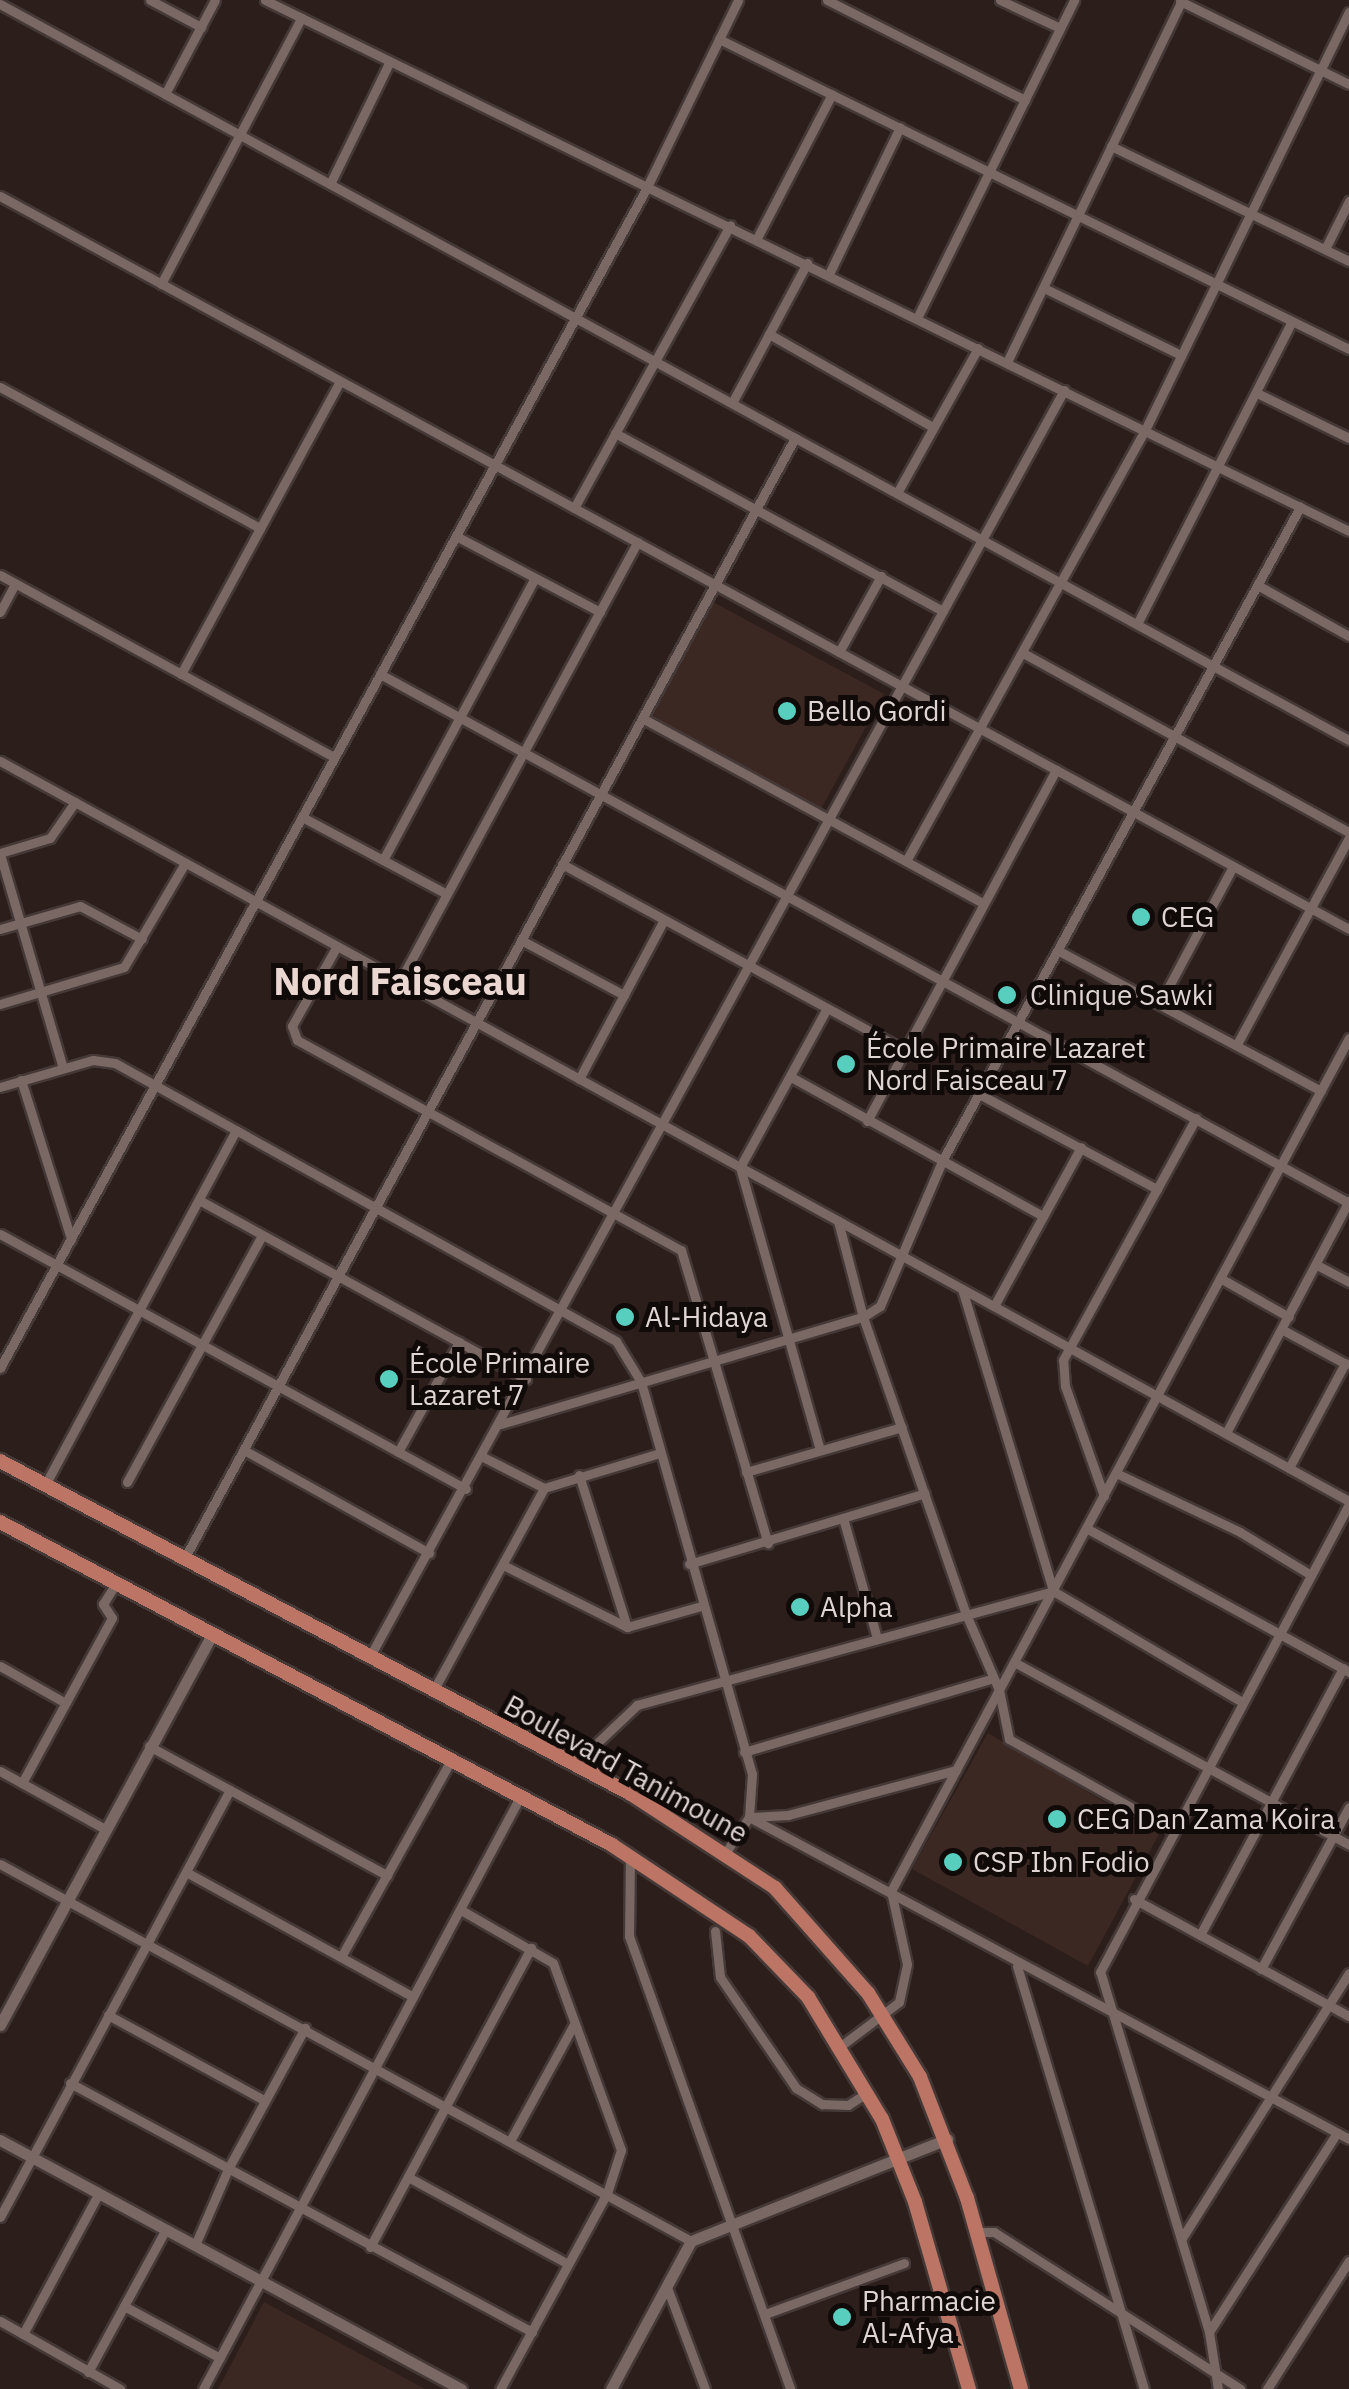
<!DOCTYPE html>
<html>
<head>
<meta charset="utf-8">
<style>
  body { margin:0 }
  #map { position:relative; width:1349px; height:2389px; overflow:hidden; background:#2c1e1b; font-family:"IBM Plex Sans",sans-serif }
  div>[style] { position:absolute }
  .built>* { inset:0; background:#3c2823 }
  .roads { filter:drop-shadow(2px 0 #453937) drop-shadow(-2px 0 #453937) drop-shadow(0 2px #453937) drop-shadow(0 -2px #453937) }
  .minor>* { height:9px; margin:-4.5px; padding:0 4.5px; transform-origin:4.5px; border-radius:4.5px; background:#796864 }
  .tertiary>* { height:11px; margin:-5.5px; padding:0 5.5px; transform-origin:5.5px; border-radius:5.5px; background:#796864 }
  .primary>* { height:14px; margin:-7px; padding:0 7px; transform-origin:7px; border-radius:7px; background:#bc7564 }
  .dots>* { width:28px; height:28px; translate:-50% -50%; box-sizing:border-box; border:5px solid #100a08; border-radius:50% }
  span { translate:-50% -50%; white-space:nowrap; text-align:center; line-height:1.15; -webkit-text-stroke:10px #100a08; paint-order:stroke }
  .poi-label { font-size:28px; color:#dfd5d2 }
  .left { translate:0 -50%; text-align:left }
  .street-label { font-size:28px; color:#dfd5d2 }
  .district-label { font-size:38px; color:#ebd7d2; font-weight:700 }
</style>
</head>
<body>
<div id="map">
  <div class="built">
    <i style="clip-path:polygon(713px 602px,884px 694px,821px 809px,650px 717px)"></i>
    <i style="clip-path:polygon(988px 1733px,1159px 1834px,1088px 1966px,912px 1869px)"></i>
    <i style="clip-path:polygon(264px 2302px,425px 2389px,218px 2389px)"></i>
  </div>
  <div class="roads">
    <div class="minor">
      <i style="left:150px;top:0;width:58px;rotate:27.9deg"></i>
      <i style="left:265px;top:0;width:1207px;rotate:26.1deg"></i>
      <i style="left:827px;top:0;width:222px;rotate:26.8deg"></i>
      <i style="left:1000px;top:0;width:66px;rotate:25deg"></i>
      <i style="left:1180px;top:1px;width:188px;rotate:26.2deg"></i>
      <i style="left:0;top:4px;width:1537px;rotate:28.62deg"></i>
      <i style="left:719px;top:39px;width:702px;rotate:26.2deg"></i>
      <i style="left:165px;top:94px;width:106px;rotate:-62deg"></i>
      <i style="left:1111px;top:146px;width:264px;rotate:25.8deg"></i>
      <i style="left:330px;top:184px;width:135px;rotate:-64deg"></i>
      <i style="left:0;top:196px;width:1535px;rotate:28.52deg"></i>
      <i style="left:757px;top:238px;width:162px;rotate:-62.5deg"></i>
      <i style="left:1325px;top:249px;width:54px;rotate:-63.4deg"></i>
      <i style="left:829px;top:274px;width:163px;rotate:-64.2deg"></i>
      <i style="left:161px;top:284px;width:301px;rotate:-62.2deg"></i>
      <i style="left:1044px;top:288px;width:153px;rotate:26.1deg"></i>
      <i style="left:917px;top:318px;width:355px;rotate:-63.7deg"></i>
      <i style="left:769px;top:334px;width:189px;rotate:29.6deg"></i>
      <i style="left:1007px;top:362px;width:400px;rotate:-64.2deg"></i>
      <i style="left:0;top:387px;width:296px;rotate:28.5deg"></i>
      <i style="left:1257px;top:393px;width:102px;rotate:26.1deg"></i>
      <i style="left:732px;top:403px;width:159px;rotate:-61.8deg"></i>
      <i style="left:615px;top:433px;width:373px;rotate:28.5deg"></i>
      <i style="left:897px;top:493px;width:166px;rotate:-60.8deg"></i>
      <i style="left:574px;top:508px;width:323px;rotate:-61.1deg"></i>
      <i style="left:456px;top:536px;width:163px;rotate:27.8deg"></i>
      <i style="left:0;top:575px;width:380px;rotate:28.6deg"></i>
      <i style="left:1259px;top:586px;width:103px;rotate:29.1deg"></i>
      <i style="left:0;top:612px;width:32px;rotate:-62deg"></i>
      <i style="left:1137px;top:624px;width:340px;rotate:-62.9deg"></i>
      <i style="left:839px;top:652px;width:87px;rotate:-61.1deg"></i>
      <i style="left:1023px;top:653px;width:372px;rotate:28.8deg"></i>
      <i style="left:181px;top:674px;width:333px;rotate:-61.5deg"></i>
      <i style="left:380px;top:674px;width:1104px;rotate:28.63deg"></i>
      <i style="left:642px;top:718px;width:388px;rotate:28.5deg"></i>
      <i style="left:0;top:761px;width:1539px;rotate:28.75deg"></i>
      <i style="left:302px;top:817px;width:164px;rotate:28deg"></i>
      <i style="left:0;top:853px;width:52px;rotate:-16.7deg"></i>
      <i style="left:50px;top:838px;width:44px;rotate:-55.2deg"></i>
      <i style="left:0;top:854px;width:223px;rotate:73.6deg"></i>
      <i style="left:383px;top:860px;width:320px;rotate:-61.7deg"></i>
      <i style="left:906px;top:861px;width:493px;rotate:-61deg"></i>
      <i style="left:1145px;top:430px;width:465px;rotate:-64deg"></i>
      <i style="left:562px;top:864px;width:390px;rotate:28.5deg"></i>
      <i style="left:0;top:929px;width:83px;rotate:-16deg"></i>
      <i style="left:80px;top:906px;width:70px;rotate:28deg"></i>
      <i style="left:521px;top:940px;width:117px;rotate:28.1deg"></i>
      <i style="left:337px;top:946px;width:92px;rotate:119.4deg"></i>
      <i style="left:292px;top:1026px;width:15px;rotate:70deg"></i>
      <i style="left:297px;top:1040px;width:438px;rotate:28.7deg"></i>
      <i style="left:681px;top:1250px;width:306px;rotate:73.5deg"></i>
      <i style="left:1059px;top:951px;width:297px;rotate:28.1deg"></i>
      <i style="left:400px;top:981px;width:499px;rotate:-61.6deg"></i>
      <i style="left:1160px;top:1003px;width:155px;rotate:-61.9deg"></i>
      <i style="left:0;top:1004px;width:129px;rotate:-16.6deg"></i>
      <i style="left:124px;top:967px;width:121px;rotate:-59.6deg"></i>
      <i style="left:1237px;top:1044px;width:234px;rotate:-61.5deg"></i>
      <i style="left:791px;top:1077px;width:288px;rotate:28.9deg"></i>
      <i style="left:579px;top:1079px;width:180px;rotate:-61.9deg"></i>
      <i style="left:21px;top:1080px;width:167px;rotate:72.5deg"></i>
      <i style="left:0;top:1087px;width:97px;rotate:-16.2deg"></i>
      <i style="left:93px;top:1060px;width:22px;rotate:8deg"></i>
      <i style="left:115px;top:1063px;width:573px;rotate:29.03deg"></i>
      <i style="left:616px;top:1341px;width:48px;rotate:58.6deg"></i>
      <i style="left:641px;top:1382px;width:407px;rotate:74.2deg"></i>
      <i style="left:752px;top:1774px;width:43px;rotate:94deg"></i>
      <i style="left:749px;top:1817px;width:42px;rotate:123.3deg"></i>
      <i style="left:979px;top:1094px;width:202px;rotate:28.1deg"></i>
      <i style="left:867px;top:1121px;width:399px;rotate:-61.7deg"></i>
      <i style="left:199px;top:1200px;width:373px;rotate:28.7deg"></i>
      <i style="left:838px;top:1221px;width:99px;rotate:75.4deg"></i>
      <i style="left:863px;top:1317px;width:312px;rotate:70.9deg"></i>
      <i style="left:965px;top:1612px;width:85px;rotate:66.4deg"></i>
      <i style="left:999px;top:1690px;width:50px;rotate:78.5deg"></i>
      <i style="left:1009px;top:1739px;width:187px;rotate:29.2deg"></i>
      <i style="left:0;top:1234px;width:531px;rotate:28.69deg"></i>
      <i style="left:1317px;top:1265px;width:36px;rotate:28deg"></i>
      <i style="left:1220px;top:1278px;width:79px;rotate:29.5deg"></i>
      <i style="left:962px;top:1289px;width:315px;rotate:73.2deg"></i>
      <i style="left:1053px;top:1591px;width:219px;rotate:30.4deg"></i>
      <i style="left:994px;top:1306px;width:181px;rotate:-61.3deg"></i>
      <i style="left:1283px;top:1330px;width:72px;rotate:28.4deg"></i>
      <i style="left:0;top:1368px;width:1344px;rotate:-61.28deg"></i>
      <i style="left:646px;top:189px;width:210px;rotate:-64deg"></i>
      <i style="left:501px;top:1424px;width:377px;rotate:-16.5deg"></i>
      <i style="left:863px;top:1317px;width:20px;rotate:-33deg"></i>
      <i style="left:880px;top:1306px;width:158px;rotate:-66.8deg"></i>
      <i style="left:942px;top:1161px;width:746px;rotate:-61.3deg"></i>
      <i style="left:1226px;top:1433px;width:263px;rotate:-62.1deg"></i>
      <i style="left:244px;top:1450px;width:212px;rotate:29.1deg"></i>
      <i style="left:820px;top:1450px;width:294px;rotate:-105.8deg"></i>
      <i style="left:740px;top:1167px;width:181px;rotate:-61.3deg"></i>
      <i style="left:398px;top:1452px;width:126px;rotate:-61deg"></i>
      <i style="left:483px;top:1457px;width:68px;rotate:26.9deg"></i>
      <i style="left:544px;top:1488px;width:121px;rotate:-16.8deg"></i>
      <i style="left:1289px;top:1468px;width:119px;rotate:-61.9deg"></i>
      <i style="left:746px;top:1472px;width:162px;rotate:-16.1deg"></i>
      <i style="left:1116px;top:1473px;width:137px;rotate:25.4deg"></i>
      <i style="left:1240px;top:1532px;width:83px;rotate:31.2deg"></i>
      <i style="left:579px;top:1475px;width:159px;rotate:72.5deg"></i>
      <i style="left:127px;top:1482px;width:281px;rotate:-61.3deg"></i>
      <i style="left:45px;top:1485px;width:403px;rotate:-61.7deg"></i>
      <i style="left:1104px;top:1496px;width:117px;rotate:-109.5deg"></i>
      <i style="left:1065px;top:1386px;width:26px;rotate:-94deg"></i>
      <i style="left:1063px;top:1360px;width:276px;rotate:-61.2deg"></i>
      <i style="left:843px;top:1518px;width:122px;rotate:74.2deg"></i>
      <i style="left:1086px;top:1528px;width:300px;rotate:28.7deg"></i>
      <i style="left:184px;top:1559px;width:1277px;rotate:-61.41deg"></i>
      <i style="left:689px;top:1564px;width:246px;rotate:-16.7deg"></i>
      <i style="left:503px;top:1565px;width:139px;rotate:26.6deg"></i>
      <i style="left:627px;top:1627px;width:77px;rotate:-15.8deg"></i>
      <i style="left:369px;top:1658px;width:1446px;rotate:-61.27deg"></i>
      <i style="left:1014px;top:1662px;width:382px;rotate:28.6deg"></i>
      <i style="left:0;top:1666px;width:73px;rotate:29.4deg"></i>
      <i style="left:433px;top:1691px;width:231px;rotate:-61.3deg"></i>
      <i style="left:149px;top:1746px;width:271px;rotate:28.5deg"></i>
      <i style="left:744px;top:1752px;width:258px;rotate:-16.5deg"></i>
      <i style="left:574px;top:1765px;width:87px;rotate:-43.6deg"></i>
      <i style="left:637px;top:1705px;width:431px;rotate:-15.3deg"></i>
      <i style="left:0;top:1771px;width:120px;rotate:28.9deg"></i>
      <i style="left:22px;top:1783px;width:188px;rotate:-61.4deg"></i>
      <i style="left:112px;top:1618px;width:17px;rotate:-123deg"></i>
      <i style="left:103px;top:1604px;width:25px;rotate:-58deg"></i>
      <i style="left:749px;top:1817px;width:681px;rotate:28.22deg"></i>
      <i style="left:752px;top:1817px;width:36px;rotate:-3deg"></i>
      <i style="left:788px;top:1815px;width:174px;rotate:-15deg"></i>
      <i style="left:630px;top:1856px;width:80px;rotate:90.7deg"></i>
      <i style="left:629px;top:1936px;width:481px;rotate:70.4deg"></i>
      <i style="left:0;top:1864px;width:787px;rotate:28.62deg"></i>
      <i style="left:186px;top:1872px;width:259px;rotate:28.8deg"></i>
      <i style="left:1134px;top:1899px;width:245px;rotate:28.6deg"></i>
      <i style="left:461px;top:1910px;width:106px;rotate:29.9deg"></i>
      <i style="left:553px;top:1963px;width:199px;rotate:70deg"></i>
      <i style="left:621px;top:2150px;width:45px;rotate:108deg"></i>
      <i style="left:607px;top:2193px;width:223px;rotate:118.6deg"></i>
      <i style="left:715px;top:1931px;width:46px;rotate:83.8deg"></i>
      <i style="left:720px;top:1977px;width:135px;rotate:55.6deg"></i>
      <i style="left:796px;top:2088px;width:31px;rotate:32deg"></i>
      <i style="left:822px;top:2104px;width:26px;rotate:2deg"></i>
      <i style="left:848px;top:2105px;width:24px;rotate:-33deg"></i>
      <i style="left:1200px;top:1935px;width:303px;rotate:-61.8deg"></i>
      <i style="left:341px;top:1957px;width:226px;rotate:-60.8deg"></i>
      <i style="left:1017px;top:1966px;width:442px;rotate:73.3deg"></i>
      <i style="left:1261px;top:1969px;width:184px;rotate:-61.5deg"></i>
      <i style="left:108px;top:2015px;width:178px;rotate:28.6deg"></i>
      <i style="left:842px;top:2045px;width:71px;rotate:-37deg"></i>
      <i style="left:899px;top:2002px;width:39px;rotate:-78deg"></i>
      <i style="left:907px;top:1964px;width:75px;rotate:-102.4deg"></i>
      <i style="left:891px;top:1891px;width:968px;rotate:-61.77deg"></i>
      <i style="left:70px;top:2083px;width:525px;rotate:28.32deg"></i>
      <i style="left:510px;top:2141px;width:133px;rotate:-61.3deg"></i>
      <i style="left:408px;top:2177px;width:182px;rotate:28.5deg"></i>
      <i style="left:0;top:2217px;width:485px;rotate:-61.7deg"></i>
      <i style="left:977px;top:2232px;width:17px"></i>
      <i style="left:994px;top:2232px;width:292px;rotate:32.5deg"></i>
      <i style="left:1182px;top:2238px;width:313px;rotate:-57.8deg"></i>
      <i style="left:195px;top:2245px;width:83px;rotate:-66.5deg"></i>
      <i style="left:228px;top:2169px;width:161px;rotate:-61.4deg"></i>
      <i style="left:370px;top:2247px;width:340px;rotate:-61.7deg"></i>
      <i style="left:668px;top:2290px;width:106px;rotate:69.5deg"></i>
      <i style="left:124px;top:2306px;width:109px;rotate:28.4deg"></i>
      <i style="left:765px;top:2314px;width:148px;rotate:-20.1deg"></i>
      <i style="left:0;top:2321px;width:138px;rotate:29.5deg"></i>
      <i style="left:1209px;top:2332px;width:237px;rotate:-57.3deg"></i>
      <i style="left:23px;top:2334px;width:160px;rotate:-61.7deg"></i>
      <i style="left:88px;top:2372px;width:163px;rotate:-61.4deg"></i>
      <i style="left:203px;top:2389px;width:672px;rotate:-61.83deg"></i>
      <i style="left:1218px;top:2389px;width:58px;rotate:-99deg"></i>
      <i style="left:1209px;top:2332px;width:376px;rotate:-106.8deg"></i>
      <i style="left:1100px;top:1972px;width:530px;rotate:-61.98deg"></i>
      <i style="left:1267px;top:2389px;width:152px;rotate:-57.4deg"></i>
    </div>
    <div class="tertiary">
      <i style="left:0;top:2025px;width:445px;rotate:-61.5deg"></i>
      <i style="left:0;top:2140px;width:524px;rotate:28.37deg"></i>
      <i style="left:611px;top:2389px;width:168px;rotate:-61.6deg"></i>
      <i style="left:691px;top:2241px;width:276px;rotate:-21.7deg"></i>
    </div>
    <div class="primary">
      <i style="left:0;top:1461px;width:713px;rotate:27.82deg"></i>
      <i style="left:631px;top:1794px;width:172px;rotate:33.1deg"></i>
      <i style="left:775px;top:1888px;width:140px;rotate:48.5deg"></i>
      <i style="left:868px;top:1993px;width:99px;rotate:58.2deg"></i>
      <i style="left:920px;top:2077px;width:130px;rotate:68.8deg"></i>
      <i style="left:967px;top:2198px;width:198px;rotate:74.2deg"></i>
      <i style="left:0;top:1522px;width:692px;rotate:27.82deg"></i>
      <i style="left:612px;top:1845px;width:164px;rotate:33.6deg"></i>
      <i style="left:749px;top:1936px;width:85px;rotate:46deg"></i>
      <i style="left:808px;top:1997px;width:143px;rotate:58.8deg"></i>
      <i style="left:882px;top:2119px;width:89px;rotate:68.3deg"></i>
      <i style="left:915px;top:2202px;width:195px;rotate:73.9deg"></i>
    </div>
  </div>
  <div class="dots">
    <i style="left:787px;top:711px;background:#58cebf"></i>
    <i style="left:1141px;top:917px;background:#58cebf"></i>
    <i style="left:1007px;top:995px;background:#58cebf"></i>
    <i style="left:846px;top:1064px;background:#58cebf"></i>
    <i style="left:625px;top:1317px;background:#58cebf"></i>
    <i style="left:389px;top:1379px;background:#58cebf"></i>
    <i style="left:800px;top:1607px;background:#58cebf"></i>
    <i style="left:1057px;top:1819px;background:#58cebf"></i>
    <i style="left:953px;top:1862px;background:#58cebf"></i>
    <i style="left:842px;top:2317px;background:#58cebf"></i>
  </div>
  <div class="poi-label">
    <span class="left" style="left:807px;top:711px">Bello Gordi</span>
    <span class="left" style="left:1161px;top:917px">CEG</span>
    <span class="left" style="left:1030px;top:995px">Clinique Sawki</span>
    <span class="left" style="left:866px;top:1064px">École Primaire Lazaret<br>Nord Faisceau 7</span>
    <span class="left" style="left:645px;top:1317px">Al-Hidaya</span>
    <span class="left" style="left:409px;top:1379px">École Primaire<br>Lazaret 7</span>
    <span class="left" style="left:820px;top:1607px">Alpha</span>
    <span class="left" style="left:1077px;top:1819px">CEG Dan Zama Koira</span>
    <span class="left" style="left:973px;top:1862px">CSP Ibn Fodio</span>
    <span class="left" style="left:862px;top:2317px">Pharmacie<br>Al-Afya</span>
  </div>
  <div class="street-label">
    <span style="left:626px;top:1769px;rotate:29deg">Boulevard Tanimoune</span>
  </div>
  <div class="district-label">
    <span style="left:400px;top:981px">Nord Faisceau</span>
  </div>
</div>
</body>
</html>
